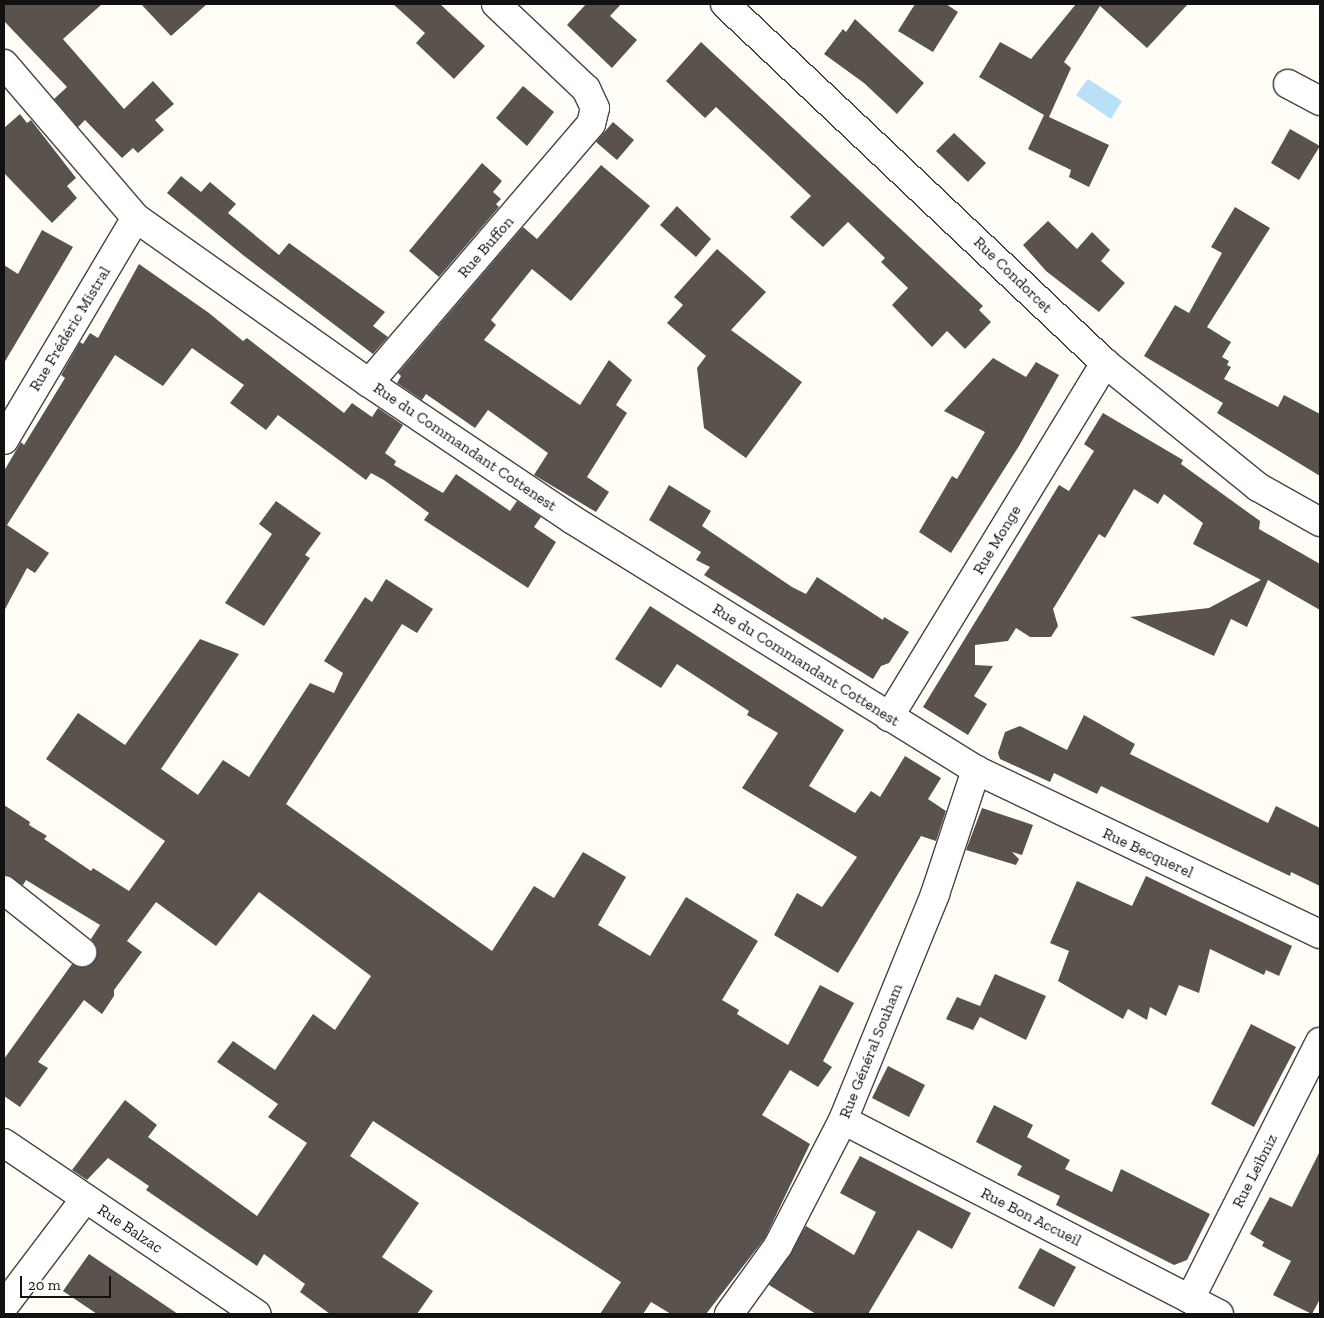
<!DOCTYPE html>
<html>
<head>
<meta charset="utf-8">
<style>
  body { margin:0 }
  #map { position:relative; width:1324px; height:1318px; overflow:hidden; background:#fffdf5; font-family:"Zilla Slab",serif }
  div>[style] { position:absolute }
  .water>* { inset:0; background:#b9e0f7 }
  .building>* { inset:0; background:#5a524d }
  .roads { filter:drop-shadow(1px 0 #444) drop-shadow(-1px 0 #444) drop-shadow(0 1px #444) drop-shadow(0 -1px #444) }
  .minor>* { height:28px; margin:-14px; padding:0 14px; transform-origin:14px; border-radius:14px; background:#fff }
  span { translate:-50% -50%; white-space:nowrap; text-align:center; line-height:1.15; -webkit-text-stroke:5px #fff; paint-order:stroke }
  .street-label { font-size:16px; color:#111 }
  .frame { position:absolute; inset:0; border:5px solid #111; pointer-events:none }
  .scale { position:absolute; left:20px; top:1276px; width:91px; height:22px; box-sizing:border-box; border:2px solid #111; border-top:0; padding-left:6px; font-size:15px; line-height:18px; white-space:nowrap; color:#111; -webkit-text-stroke:4px #fff; paint-order:stroke }
</style>
</head>
<body>
<div id="map">
  <div class="water">
    <i style="clip-path:polygon(1088px 79px,1122px 101px,1111px 119px,1076px 95px)"></i>
  </div>
  <div class="building">
    <i style="clip-path:polygon(4px 4px,102px 4px,63px 39px,124px 109px,153px 81px,174px 104px,155px 120px,164px 130px,138px 153px,133px 148px,122px 158px,85px 120px,78px 127px,54px 99px,67px 87px,4px 21px)"></i>
    <i style="clip-path:polygon(141px 4px,207px 4px,171px 36px)"></i>
    <i style="clip-path:polygon(393px 4px,440px 4px,485px 46px,454px 79px,416px 43px,425px 33px)"></i>
    <i style="clip-path:polygon(586px 4px,621px 4px,610px 16px,637px 40px,612px 68px,567px 25px)"></i>
    <i style="clip-path:polygon(915px 4px,946px 4px,958px 12px,933px 52px,898px 31px)"></i>
    <i style="clip-path:polygon(1076px 4px,1188px 4px,1147px 48px,1100px 6px,1064px 62px,1071px 68px,1049px 117px,1109px 145px,1089px 187px,1069px 177px,1071px 170px,1028px 149px,1044px 115px,979px 77px,1000px 42px,1031px 59px)"></i>
    <i style="clip-path:polygon(855px 19px,924px 83px,897px 114px,864px 83px,824px 54px,843px 29px,846px 32px)"></i>
    <i style="clip-path:polygon(701px 42px,983px 306px,979px 310px,991px 322px,965px 349px,947px 331px,932px 347px,892px 305px,908px 288px,881px 262px,885px 258px,848px 222px,823px 247px,790px 217px,811px 196px,716px 107px,705px 118px,666px 81px)"></i>
    <i style="clip-path:polygon(523px 86px,554px 112px,527px 146px,496px 118px)"></i>
    <i style="clip-path:polygon(20px 114px,27px 123px,31px 120px,76px 178px,67px 186px,77px 198px,52px 223px,4px 173px,4px 128px)"></i>
    <i style="clip-path:polygon(613px 122px,634px 140px,617px 160px,596px 142px)"></i>
    <i style="clip-path:polygon(1290px 129px,1320px 146px,1299px 180px,1271px 163px)"></i>
    <i style="clip-path:polygon(954px 133px,986px 163px,968px 182px,936px 151px)"></i>
    <i style="clip-path:polygon(482px 163px,502px 181px,493px 192px,501px 199px,496px 204px,499px 207px,439px 277px,409px 251px)"></i>
    <i style="clip-path:polygon(601px 165px,650px 206px,571px 301px,532px 269px,491px 320px,496px 325px,484px 340px,580px 405px,609px 360px,632px 380px,616px 405px,627px 413px,587px 477px,609px 492px,596px 512px,534px 475px,548px 453px,488px 410px,475px 428px,426px 394px,422px 400px,397px 383px,401px 376px,398px 373px,523px 227px,537px 239px)"></i>
    <i style="clip-path:polygon(181px 176px,201px 192px,210px 182px,236px 204px,228px 213px,279px 255px,289px 243px,385px 312px,373px 326px,388px 337px,373px 354px,243px 255px,167px 193px)"></i>
    <i style="clip-path:polygon(677px 206px,711px 239px,696px 257px,660px 225px)"></i>
    <i style="clip-path:polygon(1235px 207px,1270px 228px,1207px 327px,1231px 342px,1222px 357px,1229px 361px,1227px 365px,1231px 367px,1224px 379px,1278px 407px,1284px 395px,1320px 414px,1320px 476px,1217px 413px,1223px 403px,1144px 356px,1175px 305px,1189px 313px,1222px 253px,1211px 247px)"></i>
    <i style="clip-path:polygon(1048px 221px,1077px 249px,1092px 232px,1110px 250px,1101px 261px,1125px 283px,1099px 312px,1046px 271px,1023px 245px)"></i>
    <i style="clip-path:polygon(42px 230px,73px 247px,4px 363px,4px 265px,18px 274px)"></i>
    <i style="clip-path:polygon(717px 249px,766px 292px,731px 330px,802px 382px,746px 458px,704px 428px,697px 368px,706px 356px,667px 323px,683px 305px,674px 297px)"></i>
    <i style="clip-path:polygon(139px 264px,209px 313px,243px 341px,247px 338px,344px 413px,352px 403px,372px 417px,378px 408px,403px 425px,385px 453px,396px 461px,394px 465px,443px 493px,456px 474px,510px 511px,517px 501px,541px 517px,534px 527px,556px 542px,528px 588px,424px 520px,429px 513px,384px 480px,371px 473px,366px 480px,278px 415px,266px 430px,230px 403px,244px 385px,192px 348px,163px 386px,115px 355px,7px 525px,49px 553px,35px 573px,27px 568px,4px 611px,4px 471px,21px 442px,24px 445px,65px 378px,61px 375px,80px 342px,83px 344px,90px 333px,98px 338px)"></i>
    <i style="clip-path:polygon(993px 358px,1026px 377px,1036px 362px,1059px 375px,1019px 446px,951px 553px,919px 532px,952px 476px,957px 479px,985px 432px,944px 411px)"></i>
    <i style="clip-path:polygon(1103px 413px,1183px 460px,1181px 464px,1260px 521px,1259px 529px,1320px 564px,1320px 610px,1268px 580px,1247px 627px,1231px 619px,1214px 656px,1130px 617px,1209px 608px,1261px 580px,1193px 544px,1203px 523px,1164px 494px,1158px 504px,1134px 489px,1105px 538px,1099px 534px,1053px 609px,1058px 626px,1051px 637px,1030px 637px,1016px 628px,1008px 641px,975px 645px,975px 665px,993px 666px,974px 696px,987px 704px,968px 735px,923px 707px,1059px 485px,1069px 491px,1094px 451px,1084px 444px)"></i>
    <i style="clip-path:polygon(669px 485px,711px 511px,702px 526px,792px 587px,806px 594px,817px 577px,883px 620px,884px 617px,909px 632px,889px 663px,881px 666px,873px 679px,704px 575px,710px 567px,696px 560px,701px 552px,649px 520px)"></i>
    <i style="clip-path:polygon(276px 501px,321px 533px,305px 555px,310px 558px,264px 626px,225px 603px,272px 534px,259px 524px)"></i>
    <i style="clip-path:polygon(386px 579px,433px 609px,417px 633px,402px 624px,286px 804px,492px 951px,534px 886px,554px 898px,583px 852px,626px 877px,598px 925px,650px 956px,686px 897px,758px 941px,722px 1000px,739px 1010px,737px 1014px,788px 1045px,820px 985px,854px 1003px,823px 1061px,832px 1067px,818px 1087px,790px 1070px,762px 1115px,810px 1144px,765px 1238px,706px 1314px,671px 1314px,651px 1302px,643px 1314px,600px 1314px,621px 1282px,373px 1121px,350px 1156px,419px 1203px,382px 1257px,433px 1291px,417px 1314px,330px 1314px,300px 1292px,305px 1284px,264px 1254px,257px 1266px,146px 1190px,149px 1186px,108px 1158px,87px 1180px,72px 1170px,125px 1100px,157px 1125px,148px 1137px,257px 1216px,307px 1143px,268px 1117px,278px 1104px,217px 1062px,233px 1041px,275px 1070px,313px 1014px,335px 1030px,371px 976px,259px 892px,216px 946px,156px 902px,127px 941px,142px 952px,114px 990px,114px 996px,102px 1014px,84px 1000px,38px 1062px,48px 1068px,20px 1107px,4px 1096px,4px 1059px,72px 964px,87px 967px,94px 961px,97px 947px,91px 939px,100px 925px,26px 880px,23px 885px,4px 875px,4px 805px,30px 822px,29px 825px,47px 836px,44px 839px,91px 871px,93px 868px,129px 891px,165px 841px,46px 759px,78px 713px,125px 745px,200px 639px,239px 654px,161px 769px,198px 795px,223px 760px,249px 777px,310px 683px,334px 693px,343px 673px,324px 661px,365px 597px,372px 602px)"></i>
    <i style="clip-path:polygon(650px 606px,844px 730px,809px 786px,855px 813px,871px 791px,880px 797px,905px 756px,941px 778px,928px 799px,946px 811px,936px 841px,921px 836px,838px 973px,774px 935px,797px 893px,822px 907px,857px 857px,742px 788px,778px 733px,747px 715px,749px 711px,677px 664px,661px 688px,615px 659px)"></i>
    <i style="clip-path:polygon(1084px 715px,1135px 744px,1130px 754px,1268px 823px,1276px 806px,1320px 828px,1320px 886px,1291px 872px,1290px 876px,1101px 786px,1097px 794px,1054px 773px,1050px 782px,1000px 759px,998px 753px,1005px 732px,1020px 726px,1067px 750px)"></i>
    <i style="clip-path:polygon(982px 808px,1033px 825px,1022px 855px,1012px 852px,1019px 859px,1016px 865px,966px 850px)"></i>
    <i style="clip-path:polygon(1146px 876px,1292px 946px,1279px 976px,1266px 970px,1264px 975px,1210px 949px,1199px 993px,1179px 985px,1166px 1016px,1150px 1007px,1147px 1020px,1128px 1009px,1123px 1019px,1058px 981px,1069px 951px,1050px 943px,1077px 881px,1132px 906px)"></i>
    <i style="clip-path:polygon(995px 974px,1046px 996px,1026px 1040px,980px 1017px,973px 1030px,946px 1019px,957px 997px,980px 1006px)"></i>
    <i style="clip-path:polygon(1251px 1024px,1296px 1047px,1254px 1127px,1211px 1104px)"></i>
    <i style="clip-path:polygon(888px 1066px,925px 1085px,909px 1117px,872px 1098px)"></i>
    <i style="clip-path:polygon(994px 1105px,1033px 1125px,1027px 1137px,1070px 1160px,1065px 1169px,1112px 1192px,1121px 1169px,1210px 1214px,1187px 1260px,1174px 1265px,1056px 1205px,1060px 1196px,1017px 1175px,1022px 1166px,976px 1142px)"></i>
    <i style="clip-path:polygon(1320px 1151px,1320px 1299px,1312px 1314px,1273px 1295px,1291px 1261px,1262px 1246px,1264px 1242px,1250px 1234px,1270px 1197px,1292px 1207px)"></i>
    <i style="clip-path:polygon(860px 1156px,971px 1213px,952px 1249px,918px 1230px,868px 1314px,816px 1314px,769px 1285px,806px 1226px,854px 1255px,876px 1212px,840px 1193px)"></i>
    <i style="clip-path:polygon(1040px 1248px,1076px 1267px,1054px 1307px,1018px 1288px)"></i>
    <i style="clip-path:polygon(89px 1254px,178px 1314px,97px 1314px,63px 1291px)"></i>
  </div>
  <div class="roads">
    <div class="minor">
      <i style="left:725px;top:4px;width:523px;rotate:43.37deg"></i>
      <i style="left:1105px;top:363px;width:197px;rotate:39deg"></i>
      <i style="left:1258px;top:487px;width:71px;rotate:29.4deg"></i>
      <i style="left:4px;top:64px;width:203px;rotate:49.4deg"></i>
      <i style="left:136px;top:218px;width:286px;rotate:35.3deg"></i>
      <i style="left:369px;top:383px;width:246px;rotate:33.9deg"></i>
      <i style="left:573px;top:520px;width:474px;rotate:31.8deg"></i>
      <i style="left:976px;top:770px;width:381px;rotate:25.5deg"></i>
      <i style="left:1288px;top:84px;width:36px;rotate:28deg"></i>
      <i style="left:369px;top:383px;width:341px;rotate:-49.4deg"></i>
      <i style="left:591px;top:124px;width:16px;rotate:-76deg"></i>
      <i style="left:595px;top:108px;width:21px;rotate:-115deg"></i>
      <i style="left:586px;top:89px;width:124px;rotate:-136.6deg"></i>
      <i style="left:4px;top:440px;width:258px;rotate:-59.3deg"></i>
      <i style="left:889px;top:717px;width:415px;rotate:-58.6deg"></i>
      <i style="left:4px;top:890px;width:100px;rotate:38.5deg"></i>
      <i style="left:843px;top:1120px;width:423px;rotate:27.3deg"></i>
      <i style="left:4px;top:1143px;width:305px;rotate:34.1deg"></i>
      <i style="left:1190px;top:1299px;width:288px;rotate:-63.2deg"></i>
      <i style="left:4px;top:1306px;width:134px;rotate:-52.9deg"></i>
      <i style="left:729px;top:1314px;width:84px;rotate:-54.2deg"></i>
      <i style="left:778px;top:1246px;width:142px;rotate:-62.7deg"></i>
      <i style="left:843px;top:1120px;width:244px;rotate:-67.8deg"></i>
      <i style="left:935px;top:894px;width:131px;rotate:-71.7deg"></i>
    </div>
  </div>
  <div class="street-label">
    <span style="left:486px;top:247px;rotate:-49deg">Rue Buffon</span>
    <span style="left:1013px;top:275px;rotate:44deg">Rue Condorcet</span>
    <span style="left:70px;top:329px;rotate:-59deg">Rue Frédéric Mistral</span>
    <span style="left:465px;top:447px;rotate:34deg">Rue du Commandant Cottenest</span>
    <span style="left:997px;top:540px;rotate:-59deg">Rue Monge</span>
    <span style="left:806px;top:665px;rotate:32deg">Rue du Commandant Cottenest</span>
    <span style="left:1148px;top:853px;rotate:25deg">Rue Becquerel</span>
    <span style="left:871px;top:1051px;rotate:-68deg">Rue Général Souham</span>
    <span style="left:1255px;top:1171px;rotate:-63deg">Rue Leibniz</span>
    <span style="left:1031px;top:1217px;rotate:27deg">Rue Bon Accueil</span>
    <span style="left:130px;top:1229px;rotate:34deg">Rue Balzac</span>
  </div>
  <div class="frame"></div>
  <div class="scale">20 m</div>
</div>
</body>
</html>
